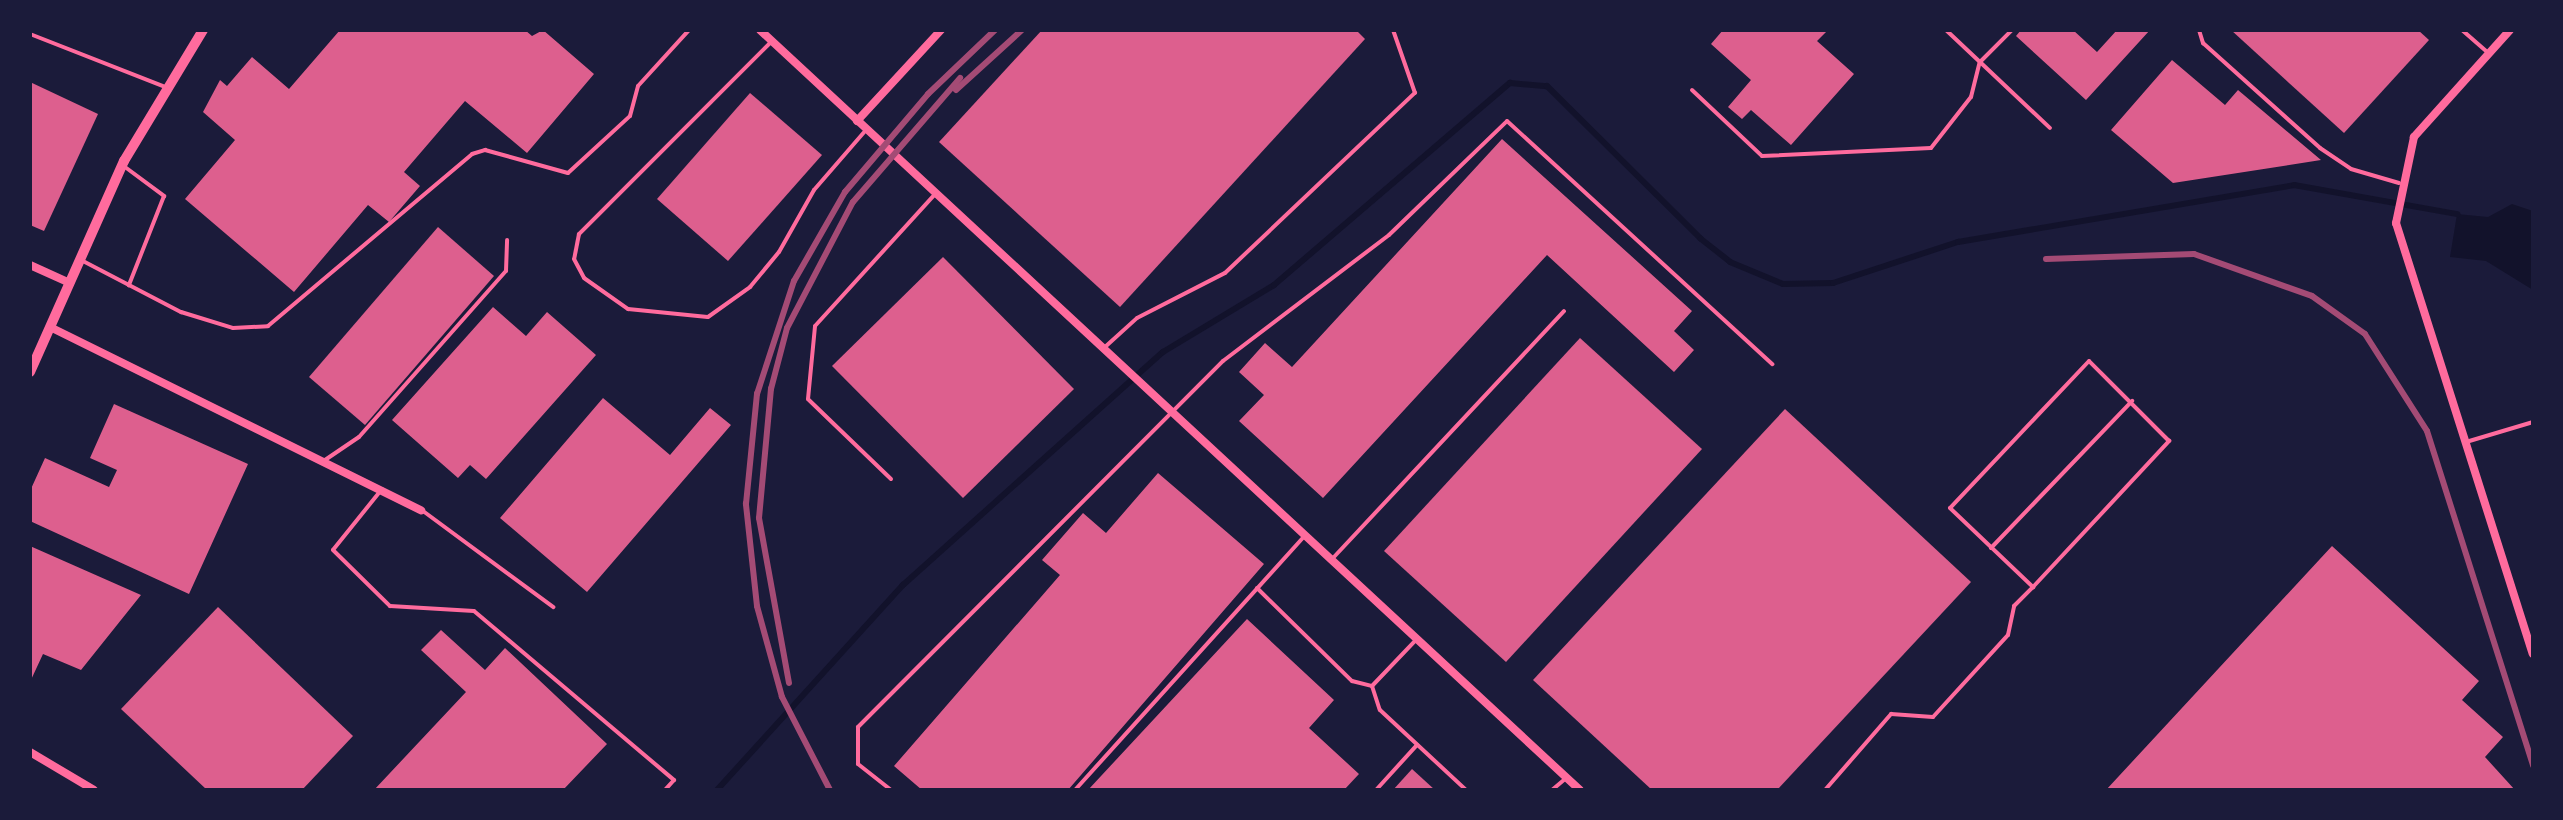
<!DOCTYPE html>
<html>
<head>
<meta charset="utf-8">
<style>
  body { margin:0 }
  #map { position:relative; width:2563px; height:820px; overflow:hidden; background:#1b1b3a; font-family:"Libre Baskerville",serif }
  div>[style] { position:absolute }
  .water>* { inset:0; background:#12122b }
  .stream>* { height:6px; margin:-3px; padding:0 3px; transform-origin:3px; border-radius:3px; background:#12122b }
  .building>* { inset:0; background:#dd5f8e }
  .service>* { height:4px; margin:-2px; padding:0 2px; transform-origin:2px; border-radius:2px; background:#ff6b9d }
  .minor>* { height:8px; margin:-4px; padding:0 4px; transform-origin:4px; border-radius:4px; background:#ff6b9d }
  .tertiary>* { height:10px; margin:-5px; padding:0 5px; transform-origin:5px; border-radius:5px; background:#ff6b9d }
  .rail>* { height:6px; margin:-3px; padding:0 3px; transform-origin:3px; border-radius:3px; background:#a44b75 }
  span { translate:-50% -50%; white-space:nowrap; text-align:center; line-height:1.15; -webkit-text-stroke:6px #1b1b3a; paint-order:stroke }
  .frame { position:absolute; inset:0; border:32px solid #1b1b3a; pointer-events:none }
</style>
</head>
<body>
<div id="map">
  <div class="water">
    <i style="clip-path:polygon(2512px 204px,2533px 211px,2533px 290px,2486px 261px,2450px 257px,2457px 214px,2488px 217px)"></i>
  </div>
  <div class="stream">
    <i style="left:717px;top:790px;width:277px;rotate:-47.8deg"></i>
    <i style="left:903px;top:585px;width:349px;rotate:-41.9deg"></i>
    <i style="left:1163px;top:352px;width:130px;rotate:-31.1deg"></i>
    <i style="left:1274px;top:285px;width:311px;rotate:-40.6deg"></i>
    <i style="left:1510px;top:83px;width:37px;rotate:5deg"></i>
    <i style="left:1547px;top:86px;width:217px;rotate:44.8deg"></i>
    <i style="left:1701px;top:239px;width:37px;rotate:38deg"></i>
    <i style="left:1730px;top:262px;width:57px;rotate:22.5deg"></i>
    <i style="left:1783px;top:284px;width:50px;rotate:-1.1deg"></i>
    <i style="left:1833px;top:283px;width:132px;rotate:-18.2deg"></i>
    <i style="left:1958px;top:242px;width:341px;rotate:-9.6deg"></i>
    <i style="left:2294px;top:185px;width:166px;rotate:10.1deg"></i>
  </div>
  <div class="building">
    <i style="clip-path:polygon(340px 30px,525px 30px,532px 36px,543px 30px,594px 74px,527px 153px,465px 101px,404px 172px,420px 186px,389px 222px,368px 205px,294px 292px,185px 199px,235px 140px,203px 112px,220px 80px,227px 86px,252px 57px,289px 89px)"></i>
    <i style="clip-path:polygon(1042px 30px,1356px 30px,1365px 39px,1120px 307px,939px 142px)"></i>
    <i style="clip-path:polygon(1723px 30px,1828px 30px,1817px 41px,1854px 74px,1791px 145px,1751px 110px,1742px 119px,1728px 107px,1751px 80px,1711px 44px)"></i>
    <i style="clip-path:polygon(2021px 30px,2073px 30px,2097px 52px,2117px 30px,2150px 30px,2086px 100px,2016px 36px)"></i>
    <i style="clip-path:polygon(2231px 30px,2418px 30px,2429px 40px,2344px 133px)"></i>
    <i style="clip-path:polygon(2172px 60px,2225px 105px,2238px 90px,2321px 160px,2173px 183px,2111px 130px)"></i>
    <i style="clip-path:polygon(30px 82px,98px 114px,44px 231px,30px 225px)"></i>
    <i style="clip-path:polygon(750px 93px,822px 155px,728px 261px,657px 199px)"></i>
    <i style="clip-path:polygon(1502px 139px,1692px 311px,1674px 331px,1694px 350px,1674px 372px,1547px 255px,1323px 498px,1239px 421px,1264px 395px,1239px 372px,1265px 343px,1292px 367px)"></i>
    <i style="clip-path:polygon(438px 227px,494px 276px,365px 425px,309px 377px)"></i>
    <i style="clip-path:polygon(943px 257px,1074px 389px,963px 498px,832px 366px)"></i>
    <i style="clip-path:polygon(493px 307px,526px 336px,547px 312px,596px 355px,486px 479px,470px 465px,458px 478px,392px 420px)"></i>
    <i style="clip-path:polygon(1580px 338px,1702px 449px,1506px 662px,1384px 551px)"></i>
    <i style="clip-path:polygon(603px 398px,670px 455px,710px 408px,731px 425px,587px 592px,500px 518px)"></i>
    <i style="clip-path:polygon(114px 404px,248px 464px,189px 594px,30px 521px,30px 491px,45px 458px,109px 487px,117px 470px,90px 458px)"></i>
    <i style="clip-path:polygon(1785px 409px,1971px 582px,1777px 790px,1652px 790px,1533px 680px)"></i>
    <i style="clip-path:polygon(1158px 473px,1264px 564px,1068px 790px,922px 790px,894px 766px,1060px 575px,1042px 560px,1083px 513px,1106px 533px)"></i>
    <i style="clip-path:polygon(30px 546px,141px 595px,81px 670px,43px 654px,30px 682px)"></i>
    <i style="clip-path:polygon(2332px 546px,2479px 681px,2462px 700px,2503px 737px,2485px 757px,2515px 790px,2106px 790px)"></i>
    <i style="clip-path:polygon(218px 607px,353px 736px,302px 790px,207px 790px,121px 709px)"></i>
    <i style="clip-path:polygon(1247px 619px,1334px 700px,1309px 728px,1359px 774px,1344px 790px,1088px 790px)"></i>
    <i style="clip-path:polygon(441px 630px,485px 670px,505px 648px,607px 744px,563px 790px,374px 790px,466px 692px,421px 650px)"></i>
    <i style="clip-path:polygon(1412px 769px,1435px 790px,1393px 790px)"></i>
  </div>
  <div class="service">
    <i style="left:1946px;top:30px;width:47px;rotate:43.3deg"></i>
    <i style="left:1980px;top:62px;width:45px;rotate:-45deg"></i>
    <i style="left:2199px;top:30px;width:14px;rotate:73deg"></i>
    <i style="left:2203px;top:43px;width:157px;rotate:41.9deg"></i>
    <i style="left:2320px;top:148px;width:37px;rotate:34deg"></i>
    <i style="left:2351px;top:169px;width:50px;rotate:16.3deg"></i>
    <i style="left:2462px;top:30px;width:33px;rotate:41deg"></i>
    <i style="left:30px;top:34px;width:145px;rotate:21.4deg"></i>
    <i style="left:772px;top:41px;width:273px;rotate:135deg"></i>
    <i style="left:579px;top:234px;width:25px;rotate:101deg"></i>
    <i style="left:574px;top:259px;width:21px;rotate:62deg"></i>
    <i style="left:584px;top:278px;width:54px;rotate:35.2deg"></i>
    <i style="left:628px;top:309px;width:80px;rotate:5.7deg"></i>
    <i style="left:708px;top:317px;width:52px;rotate:-35.5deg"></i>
    <i style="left:750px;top:287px;width:45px;rotate:-50.4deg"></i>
    <i style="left:779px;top:252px;width:71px;rotate:-60.6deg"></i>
    <i style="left:814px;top:190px;width:79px;rotate:-49.1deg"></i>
    <i style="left:1692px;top:90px;width:96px;rotate:43.3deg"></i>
    <i style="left:1762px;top:156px;width:169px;rotate:-2.7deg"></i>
    <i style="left:1931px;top:148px;width:65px;rotate:-51.9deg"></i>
    <i style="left:1971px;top:97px;width:36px;rotate:-76deg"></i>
    <i style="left:1980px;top:62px;width:96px;rotate:43.3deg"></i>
    <i style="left:125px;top:167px;width:49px;rotate:36.6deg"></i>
    <i style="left:164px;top:196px;width:96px;rotate:111.5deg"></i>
    <i style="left:81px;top:260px;width:113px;rotate:27.5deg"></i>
    <i style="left:181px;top:312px;width:54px;rotate:17.1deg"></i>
    <i style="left:233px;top:328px;width:35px;rotate:-3deg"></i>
    <i style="left:268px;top:326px;width:267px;rotate:-40.1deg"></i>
    <i style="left:472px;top:154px;width:14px;rotate:-17deg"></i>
    <i style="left:485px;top:150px;width:86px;rotate:15.5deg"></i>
    <i style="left:568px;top:173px;width:84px;rotate:-42.6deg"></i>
    <i style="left:630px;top:116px;width:31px;rotate:-75deg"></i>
    <i style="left:638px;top:86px;width:76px;rotate:-47.7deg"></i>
    <i style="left:1105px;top:347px;width:43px;rotate:-42.2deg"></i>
    <i style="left:1137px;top:318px;width:99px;rotate:-27.1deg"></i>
    <i style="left:1225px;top:273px;width:262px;rotate:-43.5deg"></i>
    <i style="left:1415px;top:93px;width:67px;rotate:-109.2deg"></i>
    <i style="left:2466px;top:442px;width:70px;rotate:-16.6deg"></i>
    <i style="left:325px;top:460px;width:41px;rotate:-34.1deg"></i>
    <i style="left:359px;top:437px;width:222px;rotate:-48.5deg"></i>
    <i style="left:506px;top:271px;width:31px;rotate:-88deg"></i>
    <i style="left:891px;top:479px;width:115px;rotate:-136.1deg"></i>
    <i style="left:808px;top:399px;width:73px;rotate:-84.5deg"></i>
    <i style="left:815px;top:326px;width:178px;rotate:-47.7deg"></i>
    <i style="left:382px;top:489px;width:78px;rotate:128.8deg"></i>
    <i style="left:333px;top:550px;width:80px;rotate:44.5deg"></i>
    <i style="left:390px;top:606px;width:84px;rotate:3.4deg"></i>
    <i style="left:474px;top:611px;width:262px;rotate:40.2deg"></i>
    <i style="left:674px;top:780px;width:13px;rotate:132deg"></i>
    <i style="left:423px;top:511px;width:162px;rotate:36.4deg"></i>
    <i style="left:1991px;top:548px;width:204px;rotate:-46.2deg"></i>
    <i style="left:1333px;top:558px;width:338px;rotate:-46.9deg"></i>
    <i style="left:1257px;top:588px;width:133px;rotate:44.4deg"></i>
    <i style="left:1352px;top:681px;width:21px;rotate:14deg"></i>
    <i style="left:1372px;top:686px;width:64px;rotate:-46.3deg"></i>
    <i style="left:1372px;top:686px;width:25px;rotate:72deg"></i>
    <i style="left:1380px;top:710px;width:117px;rotate:42.9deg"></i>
    <i style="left:891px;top:790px;width:42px;rotate:-141.8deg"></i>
    <i style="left:858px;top:764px;width:37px;rotate:-90deg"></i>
    <i style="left:858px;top:727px;width:517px;rotate:-45.08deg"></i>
    <i style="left:1223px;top:361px;width:208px;rotate:-37.2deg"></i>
    <i style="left:1389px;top:235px;width:164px;rotate:-44deg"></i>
    <i style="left:1507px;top:121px;width:360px;rotate:42.5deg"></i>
    <i style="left:1075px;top:790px;width:341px;rotate:-47.9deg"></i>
    <i style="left:1376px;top:790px;width:61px;rotate:-47.7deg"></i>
    <i style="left:1552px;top:790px;width:17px;rotate:-40deg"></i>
    <i style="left:1825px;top:790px;width:101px;rotate:-49deg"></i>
    <i style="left:1891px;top:714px;width:42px;rotate:4.1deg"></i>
    <i style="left:1933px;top:717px;width:111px;rotate:-47.6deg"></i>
    <i style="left:2008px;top:635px;width:30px;rotate:-78deg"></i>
    <i style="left:2014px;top:606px;width:27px;rotate:-45deg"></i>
    <i style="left:2033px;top:587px;width:200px;rotate:-47deg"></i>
    <i style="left:2169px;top:441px;width:113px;rotate:-135deg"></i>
    <i style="left:2089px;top:361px;width:202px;rotate:133.4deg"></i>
    <i style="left:1950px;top:508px;width:115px;rotate:43.6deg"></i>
  </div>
  <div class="minor">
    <i style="left:760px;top:30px;width:1118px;rotate:42.83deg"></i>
    <i style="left:2510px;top:30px;width:144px;rotate:131.9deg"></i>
    <i style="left:2414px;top:137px;width:88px;rotate:101.8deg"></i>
    <i style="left:2396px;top:223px;width:452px;rotate:72.4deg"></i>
    <i style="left:857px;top:121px;width:124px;rotate:-47.3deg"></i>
    <i style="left:30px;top:265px;width:44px;rotate:24.2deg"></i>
    <i style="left:50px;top:327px;width:414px;rotate:26.3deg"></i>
    <i style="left:30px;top:752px;width:74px;rotate:30.7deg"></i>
  </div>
  <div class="tertiary">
    <i style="left:30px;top:372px;width:231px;rotate:-66deg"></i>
    <i style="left:124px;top:161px;width:153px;rotate:-58.9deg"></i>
  </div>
  <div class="rail">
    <i style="left:956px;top:90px;width:89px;rotate:-42.3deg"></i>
    <i style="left:2046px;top:259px;width:148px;rotate:-1.9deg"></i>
    <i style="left:2194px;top:254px;width:125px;rotate:19.6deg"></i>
    <i style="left:2312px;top:296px;width:65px;rotate:35.6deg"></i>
    <i style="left:2365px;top:334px;width:115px;rotate:57.4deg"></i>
    <i style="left:2427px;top:431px;width:351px;rotate:72.4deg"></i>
    <i style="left:789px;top:683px;width:168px;rotate:-100.3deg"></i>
    <i style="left:759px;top:518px;width:130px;rotate:-84.7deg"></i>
    <i style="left:771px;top:389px;width:63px;rotate:-75.3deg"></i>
    <i style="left:787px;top:328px;width:142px;rotate:-62.4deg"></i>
    <i style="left:853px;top:202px;width:164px;rotate:-49.2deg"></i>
    <i style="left:830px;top:790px;width:105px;rotate:-117.3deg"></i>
    <i style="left:782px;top:697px;width:94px;rotate:-105.4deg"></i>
    <i style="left:757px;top:606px;width:103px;rotate:-96.2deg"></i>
    <i style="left:746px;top:504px;width:111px;rotate:-84.3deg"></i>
    <i style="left:757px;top:394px;width:119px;rotate:-71.9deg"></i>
    <i style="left:794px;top:281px;width:103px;rotate:-60.2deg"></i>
    <i style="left:845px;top:192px;width:128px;rotate:-49.7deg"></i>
    <i style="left:928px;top:94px;width:93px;rotate:-43.7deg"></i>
  </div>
  <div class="frame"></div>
</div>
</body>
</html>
